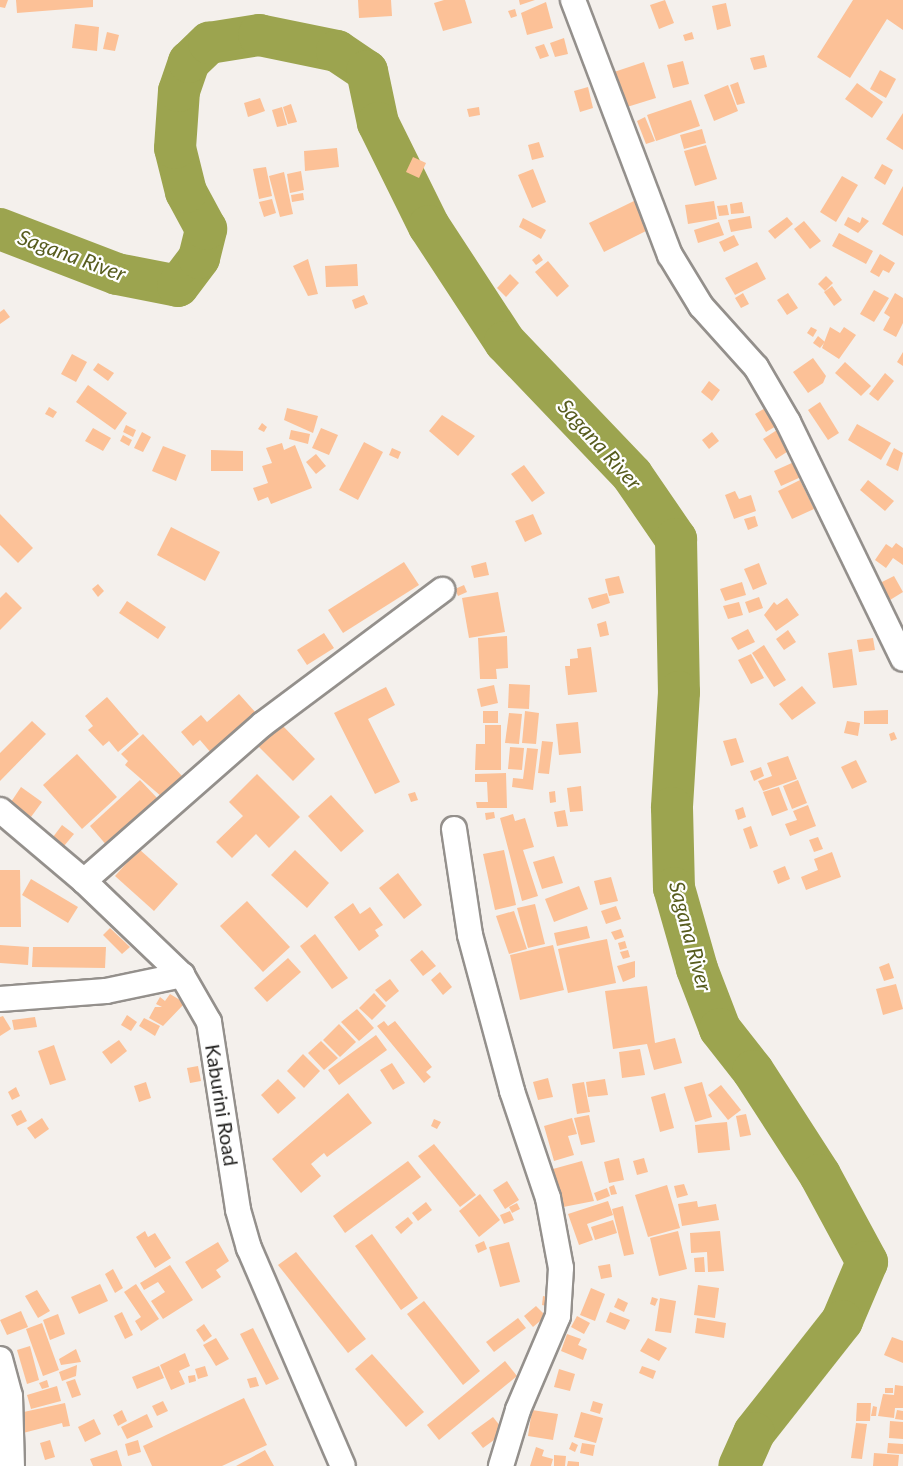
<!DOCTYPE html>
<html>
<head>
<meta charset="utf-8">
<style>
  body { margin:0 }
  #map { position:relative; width:903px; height:1466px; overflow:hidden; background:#f4f0ec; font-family:Lato,sans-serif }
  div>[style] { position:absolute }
  .river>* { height:42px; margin:-21px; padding:0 21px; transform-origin:21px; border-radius:21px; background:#9ca44f }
  .building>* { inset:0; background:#fcc197 }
  .roads { filter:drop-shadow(2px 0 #94908c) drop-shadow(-2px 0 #94908c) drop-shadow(0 2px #94908c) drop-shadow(0 -2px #94908c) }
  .street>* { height:24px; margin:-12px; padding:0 12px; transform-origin:12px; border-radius:12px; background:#fff }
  span { translate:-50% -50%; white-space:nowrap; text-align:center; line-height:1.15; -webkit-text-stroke:4.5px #fff; paint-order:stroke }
  .street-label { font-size:20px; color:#1d1c1a }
  .water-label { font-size:21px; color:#575c1e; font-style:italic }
</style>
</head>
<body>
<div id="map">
  <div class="river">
    <i style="left:0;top:229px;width:125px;rotate:21deg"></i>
    <i style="left:117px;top:274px;width:62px;rotate:11.1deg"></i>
    <i style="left:178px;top:286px;width:35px;rotate:-53deg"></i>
    <i style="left:199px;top:258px;width:30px;rotate:-76deg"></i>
    <i style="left:206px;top:229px;width:42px;rotate:-118.4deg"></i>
    <i style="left:186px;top:192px;width:45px;rotate:-104deg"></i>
    <i style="left:175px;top:148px;width:57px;rotate:-86deg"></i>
    <i style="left:179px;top:91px;width:31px;rotate:-71deg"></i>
    <i style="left:189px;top:62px;width:28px;rotate:-44deg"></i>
    <i style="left:209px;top:43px;width:51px;rotate:-9.1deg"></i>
    <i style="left:259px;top:35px;width:80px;rotate:11.6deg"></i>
    <i style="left:337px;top:51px;width:36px;rotate:34deg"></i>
    <i style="left:367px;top:71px;width:53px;rotate:78.1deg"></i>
    <i style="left:378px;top:123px;width:115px;rotate:63.7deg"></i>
    <i style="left:429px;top:226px;width:139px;rotate:56.8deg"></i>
    <i style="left:505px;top:342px;width:184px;rotate:46.3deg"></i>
    <i style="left:632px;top:475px;width:78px;rotate:55.5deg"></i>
    <i style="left:676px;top:539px;width:153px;rotate:88.9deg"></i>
    <i style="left:679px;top:692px;width:116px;rotate:93.5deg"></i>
    <i style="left:672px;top:808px;width:80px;rotate:88.6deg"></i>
    <i style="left:674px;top:888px;width:84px;rotate:74.1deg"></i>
    <i style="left:697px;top:969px;width:64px;rotate:69deg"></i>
    <i style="left:720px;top:1029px;width:53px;rotate:51.8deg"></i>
    <i style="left:753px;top:1071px;width:124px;rotate:57.2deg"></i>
    <i style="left:820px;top:1175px;width:99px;rotate:61.6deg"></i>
    <i style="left:867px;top:1262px;width:64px;rotate:113deg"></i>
    <i style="left:842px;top:1321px;width:142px;rotate:128.2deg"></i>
    <i style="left:754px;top:1433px;width:36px;rotate:114deg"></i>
  </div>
  <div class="building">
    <i style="clip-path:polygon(0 0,8px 0,5px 8px,0 7px)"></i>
    <i style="clip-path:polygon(16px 0,93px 0,93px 7px,17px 13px)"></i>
    <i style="clip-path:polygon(358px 0,391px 0,392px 16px,359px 18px)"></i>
    <i style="clip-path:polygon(444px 0,465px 0,472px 23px,443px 31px,434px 3px)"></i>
    <i style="clip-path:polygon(519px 0,535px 0,520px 5px)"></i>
    <i style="clip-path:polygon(665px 0,674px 23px,659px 29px,650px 5px)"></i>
    <i style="clip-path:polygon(853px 0,903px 0,903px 30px,887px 19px,850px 78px,817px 57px)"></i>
    <i style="clip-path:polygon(546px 2px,553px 28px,527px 35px,521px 13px)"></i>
    <i style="clip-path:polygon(726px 3px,731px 26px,717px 30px,712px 6px)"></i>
    <i style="clip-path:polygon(515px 9px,517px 16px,511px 18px,508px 11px)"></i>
    <i style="clip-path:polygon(75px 24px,99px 27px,97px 51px,72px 48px)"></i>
    <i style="clip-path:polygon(107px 32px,119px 35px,115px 51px,103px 49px)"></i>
    <i style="clip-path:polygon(692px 32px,694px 39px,685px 41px,683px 35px)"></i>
    <i style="clip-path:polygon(564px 38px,568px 54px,555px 57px,550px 43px)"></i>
    <i style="clip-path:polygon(544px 44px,549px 56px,540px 59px,535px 47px)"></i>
    <i style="clip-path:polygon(764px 55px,767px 67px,754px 70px,750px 58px)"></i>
    <i style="clip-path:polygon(683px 61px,689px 84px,673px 88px,667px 65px)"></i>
    <i style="clip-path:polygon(644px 62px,656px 98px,627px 107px,614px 72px)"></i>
    <i style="clip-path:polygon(880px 70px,896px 79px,886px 98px,870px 89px)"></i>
    <i style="clip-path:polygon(738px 82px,745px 103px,737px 105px,730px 85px)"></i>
    <i style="clip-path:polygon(857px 83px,883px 102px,872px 118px,845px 99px)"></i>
    <i style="clip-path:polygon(728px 85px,738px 111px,714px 121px,704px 95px)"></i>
    <i style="clip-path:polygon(588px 87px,593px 108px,580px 112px,574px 91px)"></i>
    <i style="clip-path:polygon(260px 98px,265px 111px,248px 117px,244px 103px)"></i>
    <i style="clip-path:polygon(691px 100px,700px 126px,656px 141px,647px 115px)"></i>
    <i style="clip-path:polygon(291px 104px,297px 122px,288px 124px,283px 107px)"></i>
    <i style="clip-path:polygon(282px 107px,287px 125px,277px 127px,272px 110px)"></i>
    <i style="clip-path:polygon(479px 107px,480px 115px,469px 117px,467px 109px)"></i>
    <i style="clip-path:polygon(903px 113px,903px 150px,886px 139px)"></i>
    <i style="clip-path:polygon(645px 117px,655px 141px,646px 144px,637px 121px)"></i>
    <i style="clip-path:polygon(702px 129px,706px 143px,684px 149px,680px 135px)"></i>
    <i style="clip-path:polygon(539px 142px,544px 157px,532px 160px,528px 145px)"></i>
    <i style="clip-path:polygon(706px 145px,717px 179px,695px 186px,684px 151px)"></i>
    <i style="clip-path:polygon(337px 148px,339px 167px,305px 171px,304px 151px)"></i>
    <i style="clip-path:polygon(413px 157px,426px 163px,419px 178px,406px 172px)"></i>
    <i style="clip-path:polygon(882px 164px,893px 170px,885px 185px,874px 178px)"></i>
    <i style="clip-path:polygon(266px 167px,272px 196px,259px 199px,253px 169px)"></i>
    <i style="clip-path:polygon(533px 169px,546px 202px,532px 208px,518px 175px)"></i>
    <i style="clip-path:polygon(301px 171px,304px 190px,290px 193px,287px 174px)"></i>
    <i style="clip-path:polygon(284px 172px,293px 214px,280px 217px,269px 176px)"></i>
    <i style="clip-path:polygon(842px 176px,858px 185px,836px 222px,820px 212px)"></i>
    <i style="clip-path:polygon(903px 186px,903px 236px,882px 224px)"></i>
    <i style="clip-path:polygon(303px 193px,304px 200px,292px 202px,291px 195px)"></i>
    <i style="clip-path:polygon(272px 199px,276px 213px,264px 217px,259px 202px)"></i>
    <i style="clip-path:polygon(636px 200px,650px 229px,604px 252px,589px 223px)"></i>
    <i style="clip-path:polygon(714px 201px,717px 219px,688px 224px,685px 205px)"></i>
    <i style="clip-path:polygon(742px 202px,744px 213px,731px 214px,730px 204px)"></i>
    <i style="clip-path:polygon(727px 205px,729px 215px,719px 216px,717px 206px)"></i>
    <i style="clip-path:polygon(750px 216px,752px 228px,731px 232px,728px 220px)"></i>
    <i style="clip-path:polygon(787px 217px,793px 224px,775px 239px,768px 231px)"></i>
    <i style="clip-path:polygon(848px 217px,860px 223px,862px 217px,869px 221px,858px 233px,844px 225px)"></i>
    <i style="clip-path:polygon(523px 218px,546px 230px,541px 239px,519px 227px)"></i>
    <i style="clip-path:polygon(804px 221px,821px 241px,810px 249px,794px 229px)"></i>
    <i style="clip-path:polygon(719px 222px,724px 235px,698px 243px,694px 230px)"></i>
    <i style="clip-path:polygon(839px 233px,873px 251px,866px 264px,832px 246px)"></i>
    <i style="clip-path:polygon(734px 235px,739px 245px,724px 252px,719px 242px)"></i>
    <i style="clip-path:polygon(539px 254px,543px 260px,536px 265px,532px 260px)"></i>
    <i style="clip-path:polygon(880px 254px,895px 263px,889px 273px,883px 270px,879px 277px,870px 272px)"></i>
    <i style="clip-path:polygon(308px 259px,318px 294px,308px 296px,293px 266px)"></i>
    <i style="clip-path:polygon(548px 261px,569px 286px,557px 297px,535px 272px)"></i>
    <i style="clip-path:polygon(757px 262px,766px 279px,735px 295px,725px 278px)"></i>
    <i style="clip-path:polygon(357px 264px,358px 286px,326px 287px,325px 266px)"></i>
    <i style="clip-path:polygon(510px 274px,519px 283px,506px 297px,497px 288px)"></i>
    <i style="clip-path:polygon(826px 276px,833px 283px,825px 291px,818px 284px)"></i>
    <i style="clip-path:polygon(832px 286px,842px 300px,834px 306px,824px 292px)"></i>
    <i style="clip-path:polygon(874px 290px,889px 298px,874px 322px,860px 314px)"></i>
    <i style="clip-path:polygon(743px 293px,749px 304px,741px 308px,735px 298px)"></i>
    <i style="clip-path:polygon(788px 293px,798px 308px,787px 315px,777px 300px)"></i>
    <i style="clip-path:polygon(895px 293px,903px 298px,903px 323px,896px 337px,883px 330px,890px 317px,884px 313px)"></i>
    <i style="clip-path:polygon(364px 295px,368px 304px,355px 309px,352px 300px)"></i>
    <i style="clip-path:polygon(4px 309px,10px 317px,0 324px,0 312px)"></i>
    <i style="clip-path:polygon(811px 327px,817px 330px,813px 337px,807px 333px)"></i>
    <i style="clip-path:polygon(830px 327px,840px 333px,844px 327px,856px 335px,839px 359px,822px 348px)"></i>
    <i style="clip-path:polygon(818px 336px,825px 342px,820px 348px,813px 343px)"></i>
    <i style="clip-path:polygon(903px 352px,903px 366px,897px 362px)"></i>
    <i style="clip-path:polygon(72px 354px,87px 362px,76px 382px,61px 374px)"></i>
    <i style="clip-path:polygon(813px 358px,826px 376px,823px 383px,808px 393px,793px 372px)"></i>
    <i style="clip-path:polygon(845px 362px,871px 386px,861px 396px,835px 373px)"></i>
    <i style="clip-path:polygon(98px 363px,114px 373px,108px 381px,93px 370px)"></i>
    <i style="clip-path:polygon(885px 373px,894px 381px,878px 401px,869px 394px)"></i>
    <i style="clip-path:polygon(709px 381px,720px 390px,712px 401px,701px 392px)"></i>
    <i style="clip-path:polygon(88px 385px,127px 413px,115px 430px,76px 402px)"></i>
    <i style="clip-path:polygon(820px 402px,839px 433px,828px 440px,808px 410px)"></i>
    <i style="clip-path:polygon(49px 407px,57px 412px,53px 418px,45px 414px)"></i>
    <i style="clip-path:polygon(767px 407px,778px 425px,766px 432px,755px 414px)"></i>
    <i style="clip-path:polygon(287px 408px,318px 416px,313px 433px,284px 420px)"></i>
    <i style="clip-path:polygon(442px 415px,475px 436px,458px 456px,429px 431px)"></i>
    <i style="clip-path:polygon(262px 423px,267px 427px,264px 432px,258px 429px)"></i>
    <i style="clip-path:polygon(857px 424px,891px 443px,881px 460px,848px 440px)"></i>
    <i style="clip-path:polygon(126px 425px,136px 430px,133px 437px,123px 432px)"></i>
    <i style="clip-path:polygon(93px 428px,111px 438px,103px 451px,85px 441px)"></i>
    <i style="clip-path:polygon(321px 428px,338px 435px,329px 455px,312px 448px)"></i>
    <i style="clip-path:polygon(291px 430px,310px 434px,308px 444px,289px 439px)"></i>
    <i style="clip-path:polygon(777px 430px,790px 450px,776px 459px,763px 439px)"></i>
    <i style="clip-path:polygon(142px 432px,151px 437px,143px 452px,134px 448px)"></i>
    <i style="clip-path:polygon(712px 432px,719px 441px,709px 449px,702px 440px)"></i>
    <i style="clip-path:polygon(123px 435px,132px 440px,129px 446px,120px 441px)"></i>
    <i style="clip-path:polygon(364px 442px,383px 452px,358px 500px,339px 490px)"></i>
    <i style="clip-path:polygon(282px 443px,284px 450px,295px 445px,312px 488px,271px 504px,268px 497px,258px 501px,253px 488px,268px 483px,262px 466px,272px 463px,266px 448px)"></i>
    <i style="clip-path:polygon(163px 446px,186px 455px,176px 481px,152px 471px)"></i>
    <i style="clip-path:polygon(392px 448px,401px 452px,398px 459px,389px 455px)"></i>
    <i style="clip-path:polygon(894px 448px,903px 453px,898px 471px,886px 465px)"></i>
    <i style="clip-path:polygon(211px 450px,243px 451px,243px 471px,211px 471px)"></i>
    <i style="clip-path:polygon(316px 454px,326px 466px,316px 474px,306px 462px)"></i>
    <i style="clip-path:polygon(794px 462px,801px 477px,781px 486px,774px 471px)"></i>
    <i style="clip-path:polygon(524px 465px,545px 493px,532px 502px,511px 474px)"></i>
    <i style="clip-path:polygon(800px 480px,814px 509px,792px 519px,778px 491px)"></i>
    <i style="clip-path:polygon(868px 480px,894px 501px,885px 511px,860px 490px)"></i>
    <i style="clip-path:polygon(735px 491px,739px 499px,751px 495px,756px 511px,734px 519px,725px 495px)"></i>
    <i style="clip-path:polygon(0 514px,33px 548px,18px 563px,0 545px)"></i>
    <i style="clip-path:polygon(533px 514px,542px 534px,525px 542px,515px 521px)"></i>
    <i style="clip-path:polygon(755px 516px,758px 526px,748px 530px,744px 519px)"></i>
    <i style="clip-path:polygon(171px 527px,220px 552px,205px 581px,157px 555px)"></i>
    <i style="clip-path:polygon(896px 543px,903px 548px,903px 565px,893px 558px,886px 568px,875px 560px,886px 544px,892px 548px)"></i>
    <i style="clip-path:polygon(404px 562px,419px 585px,343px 633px,328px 610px)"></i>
    <i style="clip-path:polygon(486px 562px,489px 575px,474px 578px,471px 566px)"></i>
    <i style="clip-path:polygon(759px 563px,767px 584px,753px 590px,744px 569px)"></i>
    <i style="clip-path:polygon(619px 576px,624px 593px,609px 596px,605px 579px)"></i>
    <i style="clip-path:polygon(894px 576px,903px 592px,890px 600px,880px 583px)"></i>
    <i style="clip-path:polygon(742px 582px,746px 595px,725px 601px,720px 589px)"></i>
    <i style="clip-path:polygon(98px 584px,104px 591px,98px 597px,92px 589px)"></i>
    <i style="clip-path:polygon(464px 585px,467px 592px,458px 596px,455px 589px)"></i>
    <i style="clip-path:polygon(6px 592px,22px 608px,0 630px,0 598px)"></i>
    <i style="clip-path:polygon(498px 592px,505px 632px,469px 638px,462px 598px)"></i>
    <i style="clip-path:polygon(607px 593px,610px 603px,592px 609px,588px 598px)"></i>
    <i style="clip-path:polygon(759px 597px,763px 608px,749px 613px,745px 602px)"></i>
    <i style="clip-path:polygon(787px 598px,799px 615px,776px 631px,764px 615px,774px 602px,777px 605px)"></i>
    <i style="clip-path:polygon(127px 601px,166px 627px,158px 639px,119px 613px)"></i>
    <i style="clip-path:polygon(739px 602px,743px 615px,728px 619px,723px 606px)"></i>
    <i style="clip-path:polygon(606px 621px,609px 635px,600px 637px,597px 624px)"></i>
    <i style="clip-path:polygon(748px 629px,755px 642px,738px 650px,731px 638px)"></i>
    <i style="clip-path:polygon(788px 630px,796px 642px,784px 650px,776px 639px)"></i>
    <i style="clip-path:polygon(324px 633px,334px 648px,307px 665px,297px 650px)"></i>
    <i style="clip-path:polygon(507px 636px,508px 668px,496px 669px,497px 679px,480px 679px,478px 638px)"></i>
    <i style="clip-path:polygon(873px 638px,875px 650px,859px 652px,857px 640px)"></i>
    <i style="clip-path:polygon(764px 645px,786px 680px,774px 687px,752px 653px)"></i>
    <i style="clip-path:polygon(591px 647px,597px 692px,568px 695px,565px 666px,570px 666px,570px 659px,578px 658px,577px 649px)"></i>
    <i style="clip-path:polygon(852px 649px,857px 685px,833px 688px,828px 653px)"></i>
    <i style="clip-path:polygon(751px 654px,764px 678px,751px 684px,738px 660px)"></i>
    <i style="clip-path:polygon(509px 684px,530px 685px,529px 709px,508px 708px)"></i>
    <i style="clip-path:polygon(494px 685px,498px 703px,481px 707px,477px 689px)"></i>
    <i style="clip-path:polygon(802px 686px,816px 703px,792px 720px,779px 704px)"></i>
    <i style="clip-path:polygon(386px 687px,395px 705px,368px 719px,400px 782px,375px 794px,334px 713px)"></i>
    <i style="clip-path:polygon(239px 694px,257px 714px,212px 754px,200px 740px,193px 746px,181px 732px,201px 715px,207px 722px)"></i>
    <i style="clip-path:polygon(107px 697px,139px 734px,118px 752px,109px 741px,103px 746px,88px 730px,93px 726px,85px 716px)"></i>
    <i style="clip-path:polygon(888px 710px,888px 724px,864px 724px,864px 711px)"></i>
    <i style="clip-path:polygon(483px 711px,498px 711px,498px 723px,483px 723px)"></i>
    <i style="clip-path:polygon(525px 711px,539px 713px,536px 744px,522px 743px)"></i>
    <i style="clip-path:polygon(509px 713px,522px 714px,519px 744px,505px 743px)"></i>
    <i style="clip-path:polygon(32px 721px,46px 734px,0 781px,0 753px)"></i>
    <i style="clip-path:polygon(847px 721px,860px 723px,858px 736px,844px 733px)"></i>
    <i style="clip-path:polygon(578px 722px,581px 753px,559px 755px,556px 724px)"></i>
    <i style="clip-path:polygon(281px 724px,315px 759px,293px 781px,258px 746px)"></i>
    <i style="clip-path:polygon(485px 725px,501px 725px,501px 770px,475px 770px,476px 744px,485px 744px)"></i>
    <i style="clip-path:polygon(894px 732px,897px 739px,891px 741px,889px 734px)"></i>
    <i style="clip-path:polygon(143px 734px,183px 777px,162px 797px,125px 765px,128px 761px,121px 754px)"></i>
    <i style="clip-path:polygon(736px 738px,744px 762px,731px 766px,723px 741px)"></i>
    <i style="clip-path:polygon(542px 741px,553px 742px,549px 774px,538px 773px)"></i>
    <i style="clip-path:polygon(510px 747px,524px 748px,522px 770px,508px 769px)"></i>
    <i style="clip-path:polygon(527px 748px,538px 749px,533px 790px,512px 787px,513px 778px,523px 779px)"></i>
    <i style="clip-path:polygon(77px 754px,117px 797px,82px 829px,43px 785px)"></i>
    <i style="clip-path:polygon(788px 756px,797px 779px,763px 791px,758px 781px,772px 776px,767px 763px)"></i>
    <i style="clip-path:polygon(856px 760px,867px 782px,852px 789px,841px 767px)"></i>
    <i style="clip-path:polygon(761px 767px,764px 776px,754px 781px,750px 771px)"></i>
    <i style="clip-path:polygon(506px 773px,507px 808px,477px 808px,476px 802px,488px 802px,487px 782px,475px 782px,475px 774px)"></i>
    <i style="clip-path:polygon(257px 774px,300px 817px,269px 848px,256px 834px,232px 858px,216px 842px,243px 816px,229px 802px)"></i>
    <i style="clip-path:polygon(140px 780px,159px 800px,108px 847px,90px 826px)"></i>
    <i style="clip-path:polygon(798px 780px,807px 803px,792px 809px,783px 786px)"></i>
    <i style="clip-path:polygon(581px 786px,583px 811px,570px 812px,567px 788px)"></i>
    <i style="clip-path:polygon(21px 787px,42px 802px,31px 817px,11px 802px)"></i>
    <i style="clip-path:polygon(779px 787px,788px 810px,772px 816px,763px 792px)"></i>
    <i style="clip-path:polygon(555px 791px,556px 802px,550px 803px,549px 792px)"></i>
    <i style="clip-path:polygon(415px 792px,418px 800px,411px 802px,408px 794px)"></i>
    <i style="clip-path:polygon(331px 795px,364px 831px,341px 852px,308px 816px)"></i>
    <i style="clip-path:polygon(808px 805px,816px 826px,790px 836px,785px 824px,797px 820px,793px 811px)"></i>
    <i style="clip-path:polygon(743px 807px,746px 817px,738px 820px,735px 810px)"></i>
    <i style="clip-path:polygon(565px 810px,568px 826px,557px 827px,554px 812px)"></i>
    <i style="clip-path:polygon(494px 812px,495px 818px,486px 820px,485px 813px)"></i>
    <i style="clip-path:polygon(513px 814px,515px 821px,525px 818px,534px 847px,523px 850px,538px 896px,522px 901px,500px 818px)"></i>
    <i style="clip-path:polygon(62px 825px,74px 834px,64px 846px,53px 837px)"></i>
    <i style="clip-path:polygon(751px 826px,758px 846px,750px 849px,743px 829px)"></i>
    <i style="clip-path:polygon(818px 837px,823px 849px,814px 852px,809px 840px)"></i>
    <i style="clip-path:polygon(139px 849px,178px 884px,154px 911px,115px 876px)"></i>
    <i style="clip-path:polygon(295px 850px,329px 883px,307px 908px,271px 875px)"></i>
    <i style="clip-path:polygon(504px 850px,516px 905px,495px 910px,483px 854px)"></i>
    <i style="clip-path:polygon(832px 852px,841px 877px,806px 890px,801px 877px,818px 870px,814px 859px)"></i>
    <i style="clip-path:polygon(554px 856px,563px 883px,542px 889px,533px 862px)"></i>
    <i style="clip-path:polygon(785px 866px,790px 879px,778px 884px,773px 871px)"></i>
    <i style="clip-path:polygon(0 870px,20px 870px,21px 927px,0 927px)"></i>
    <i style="clip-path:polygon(398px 873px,422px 905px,404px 919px,379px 888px)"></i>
    <i style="clip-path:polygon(611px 877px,618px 901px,600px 905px,594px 881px)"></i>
    <i style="clip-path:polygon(31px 879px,78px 907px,68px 923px,22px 895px)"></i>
    <i style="clip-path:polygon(579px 886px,588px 909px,554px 922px,545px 899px)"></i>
    <i style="clip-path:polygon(247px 901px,290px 947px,263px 972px,220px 926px)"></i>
    <i style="clip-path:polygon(353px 903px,360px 914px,370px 907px,383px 925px,375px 930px,379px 936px,359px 951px,334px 917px)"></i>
    <i style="clip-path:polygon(535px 904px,545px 944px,528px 948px,517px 908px)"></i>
    <i style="clip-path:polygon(616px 906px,621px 919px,606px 924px,601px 911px)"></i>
    <i style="clip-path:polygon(514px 911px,527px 949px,509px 954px,496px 916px)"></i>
    <i style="clip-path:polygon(587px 926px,590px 938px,557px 946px,554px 933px)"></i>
    <i style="clip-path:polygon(110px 928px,130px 947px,122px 954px,103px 935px)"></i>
    <i style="clip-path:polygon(621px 929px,624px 937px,615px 940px,611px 932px)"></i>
    <i style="clip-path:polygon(315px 934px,348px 978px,332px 989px,300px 946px)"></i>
    <i style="clip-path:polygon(607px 939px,616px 983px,568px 993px,558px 949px)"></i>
    <i style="clip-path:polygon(625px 941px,627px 948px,620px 950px,618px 943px)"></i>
    <i style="clip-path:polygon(0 945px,29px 947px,28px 965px,0 963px)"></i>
    <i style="clip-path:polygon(553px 945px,564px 990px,520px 1000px,510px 955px)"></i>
    <i style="clip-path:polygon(33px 947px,106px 947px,105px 968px,32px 967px)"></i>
    <i style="clip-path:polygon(422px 950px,436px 966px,423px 976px,410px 960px)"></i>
    <i style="clip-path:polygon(628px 950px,630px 957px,623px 959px,620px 952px)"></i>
    <i style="clip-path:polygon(288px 958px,301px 972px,267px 1002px,254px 988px)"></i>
    <i style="clip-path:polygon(635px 961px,635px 977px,623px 982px,617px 966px)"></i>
    <i style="clip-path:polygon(889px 963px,894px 978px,884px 981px,879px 967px)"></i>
    <i style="clip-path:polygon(440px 972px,452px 987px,443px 995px,431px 980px)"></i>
    <i style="clip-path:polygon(390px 979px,399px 991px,386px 1002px,375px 990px)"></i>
    <i style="clip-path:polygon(896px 984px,903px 1009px,883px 1015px,876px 989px)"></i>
    <i style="clip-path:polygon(647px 986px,655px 1043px,675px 1038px,682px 1063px,654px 1070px,647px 1044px,613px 1049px,605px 991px)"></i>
    <i style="clip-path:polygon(374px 993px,386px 1006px,372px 1020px,359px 1008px)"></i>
    <i style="clip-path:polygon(170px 994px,185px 1003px,163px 1026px,149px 1018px,155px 1007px,162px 1007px,156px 1004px,160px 997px,165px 1001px)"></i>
    <i style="clip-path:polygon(357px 1009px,374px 1028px,359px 1041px,341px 1022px)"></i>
    <i style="clip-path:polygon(127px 1015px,137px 1022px,131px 1031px,121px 1025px)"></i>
    <i style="clip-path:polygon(3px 1016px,11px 1029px,0 1036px,0 1017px)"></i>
    <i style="clip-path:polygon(35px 1017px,37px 1027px,14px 1030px,12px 1020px)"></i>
    <i style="clip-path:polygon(144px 1018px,160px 1026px,155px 1036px,139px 1026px)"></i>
    <i style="clip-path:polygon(384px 1021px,388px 1026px,395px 1021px,432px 1067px,426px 1072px,431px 1077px,424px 1083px,377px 1026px)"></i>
    <i style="clip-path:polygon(339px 1024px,356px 1042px,340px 1057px,323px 1040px)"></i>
    <i style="clip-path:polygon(376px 1035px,387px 1050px,339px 1085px,328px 1070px)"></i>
    <i style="clip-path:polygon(119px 1040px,127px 1051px,111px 1064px,102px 1052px)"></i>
    <i style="clip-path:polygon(321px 1041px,338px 1058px,324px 1070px,308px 1053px)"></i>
    <i style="clip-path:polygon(54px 1045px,66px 1080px,50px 1085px,38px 1051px)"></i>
    <i style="clip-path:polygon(640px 1049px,645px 1075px,622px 1078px,619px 1052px)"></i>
    <i style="clip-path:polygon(303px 1054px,320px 1071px,304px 1088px,287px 1071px)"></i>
    <i style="clip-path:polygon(392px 1063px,405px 1083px,393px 1090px,380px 1070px)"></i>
    <i style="clip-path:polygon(198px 1066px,201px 1081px,190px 1083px,187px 1068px)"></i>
    <i style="clip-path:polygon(548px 1078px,553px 1097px,538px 1100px,533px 1082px)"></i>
    <i style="clip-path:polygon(278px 1079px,296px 1098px,278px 1114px,261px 1095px)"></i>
    <i style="clip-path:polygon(605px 1079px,608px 1095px,588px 1097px,586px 1082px)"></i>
    <i style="clip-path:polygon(146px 1082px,151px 1098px,139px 1102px,134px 1086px)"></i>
    <i style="clip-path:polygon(584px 1082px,590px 1112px,577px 1114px,572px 1084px)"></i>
    <i style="clip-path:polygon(702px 1082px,712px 1117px,695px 1122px,684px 1087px)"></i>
    <i style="clip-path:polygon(721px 1085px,741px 1110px,728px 1120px,708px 1095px)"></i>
    <i style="clip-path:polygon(16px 1087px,20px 1096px,12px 1100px,8px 1092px)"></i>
    <i style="clip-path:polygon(348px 1093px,372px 1123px,327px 1157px,324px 1153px,311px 1164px,321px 1176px,301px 1193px,272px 1159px)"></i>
    <i style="clip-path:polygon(665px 1093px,674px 1128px,660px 1132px,651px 1097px)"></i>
    <i style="clip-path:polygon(21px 1110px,27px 1121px,17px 1126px,11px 1115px)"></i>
    <i style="clip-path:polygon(746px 1114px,751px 1135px,740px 1137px,736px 1116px)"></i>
    <i style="clip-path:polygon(589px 1115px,595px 1142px,581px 1145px,574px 1118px)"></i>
    <i style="clip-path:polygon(42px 1118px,49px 1129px,35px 1139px,27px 1128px)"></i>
    <i style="clip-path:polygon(572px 1118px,577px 1134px,568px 1136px,574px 1155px,554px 1161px,544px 1126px)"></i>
    <i style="clip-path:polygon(434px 1119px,441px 1122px,437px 1129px,431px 1126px)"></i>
    <i style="clip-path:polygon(727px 1122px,730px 1150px,698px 1153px,695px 1125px)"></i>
    <i style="clip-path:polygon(434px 1144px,476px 1195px,460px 1207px,418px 1156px)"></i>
    <i style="clip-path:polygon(619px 1158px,624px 1180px,609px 1183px,604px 1162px)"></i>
    <i style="clip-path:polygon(644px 1158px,648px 1172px,637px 1175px,633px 1161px)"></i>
    <i style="clip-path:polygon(408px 1161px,421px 1177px,345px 1233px,333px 1216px)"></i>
    <i style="clip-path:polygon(582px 1161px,594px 1201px,553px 1209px,542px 1172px)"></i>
    <i style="clip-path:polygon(507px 1181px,519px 1200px,505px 1209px,493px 1190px)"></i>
    <i style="clip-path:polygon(684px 1184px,688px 1195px,677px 1198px,674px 1186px)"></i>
    <i style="clip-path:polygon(614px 1185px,617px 1194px,611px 1195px,609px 1187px)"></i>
    <i style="clip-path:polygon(667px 1185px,680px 1228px,648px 1237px,635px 1195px)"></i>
    <i style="clip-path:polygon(607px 1188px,610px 1196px,597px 1201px,594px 1193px)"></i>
    <i style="clip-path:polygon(480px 1194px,500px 1220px,479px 1237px,459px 1211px)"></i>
    <i style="clip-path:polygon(608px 1201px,613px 1215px,587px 1224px,593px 1240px,579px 1245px,568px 1214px)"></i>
    <i style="clip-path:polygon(697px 1201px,698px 1207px,716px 1204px,719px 1220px,682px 1226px,678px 1204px)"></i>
    <i style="clip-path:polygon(426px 1202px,432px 1210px,418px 1221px,412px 1213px)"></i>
    <i style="clip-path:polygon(517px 1203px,520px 1209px,512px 1213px,509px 1207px)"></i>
    <i style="clip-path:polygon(623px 1206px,634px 1254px,624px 1256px,612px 1209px)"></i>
    <i style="clip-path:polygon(510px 1211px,514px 1220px,504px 1224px,500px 1215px)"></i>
    <i style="clip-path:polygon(408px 1217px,413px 1223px,401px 1234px,395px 1227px)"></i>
    <i style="clip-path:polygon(613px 1220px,617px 1233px,595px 1240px,591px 1227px)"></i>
    <i style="clip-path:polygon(145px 1231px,148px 1237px,155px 1233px,171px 1258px,155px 1268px,136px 1237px)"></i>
    <i style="clip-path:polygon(678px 1231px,687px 1269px,659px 1276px,650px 1238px)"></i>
    <i style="clip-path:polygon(720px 1231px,724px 1271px,708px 1272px,707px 1252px,691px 1253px,690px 1233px)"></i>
    <i style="clip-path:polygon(372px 1234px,418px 1298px,401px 1310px,355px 1246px)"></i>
    <i style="clip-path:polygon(484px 1241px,487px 1249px,478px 1253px,475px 1245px)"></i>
    <i style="clip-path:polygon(218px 1242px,229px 1261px,216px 1270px,221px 1277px,202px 1289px,185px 1262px)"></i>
    <i style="clip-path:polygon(509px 1242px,520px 1282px,500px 1287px,489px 1247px)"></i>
    <i style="clip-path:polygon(296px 1252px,366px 1339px,348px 1353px,278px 1265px)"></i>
    <i style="clip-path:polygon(704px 1257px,705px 1272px,695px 1272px,694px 1258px)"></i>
    <i style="clip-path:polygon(610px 1264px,612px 1277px,601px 1279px,598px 1266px)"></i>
    <i style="clip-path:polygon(170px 1265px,193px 1300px,163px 1319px,151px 1301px,165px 1292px,158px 1282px,144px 1290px,140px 1283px)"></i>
    <i style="clip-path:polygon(113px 1269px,123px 1288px,115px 1293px,105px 1274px)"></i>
    <i style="clip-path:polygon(100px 1284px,108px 1301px,79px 1314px,71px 1297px)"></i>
    <i style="clip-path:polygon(136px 1284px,159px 1319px,141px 1331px,135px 1321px,141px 1317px,124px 1292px)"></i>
    <i style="clip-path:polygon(698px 1285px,719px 1288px,715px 1318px,694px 1315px)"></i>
    <i style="clip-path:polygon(591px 1288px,605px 1294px,595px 1321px,580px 1315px)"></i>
    <i style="clip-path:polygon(37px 1290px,50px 1311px,38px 1318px,25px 1296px)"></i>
    <i style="clip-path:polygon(543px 1296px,552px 1298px,551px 1307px,542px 1305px)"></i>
    <i style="clip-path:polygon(652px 1297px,658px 1299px,655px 1306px,650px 1304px)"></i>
    <i style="clip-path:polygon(618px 1298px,628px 1303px,624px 1312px,614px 1307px)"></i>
    <i style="clip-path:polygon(660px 1298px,676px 1301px,671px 1333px,655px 1331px)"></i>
    <i style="clip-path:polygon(424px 1301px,480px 1371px,463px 1385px,407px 1314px)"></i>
    <i style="clip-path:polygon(536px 1306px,546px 1316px,533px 1327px,524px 1316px)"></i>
    <i style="clip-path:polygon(21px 1311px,28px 1327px,7px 1335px,0 1320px)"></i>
    <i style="clip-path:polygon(122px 1312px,133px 1335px,125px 1339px,114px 1316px)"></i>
    <i style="clip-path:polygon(610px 1312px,630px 1320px,625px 1330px,606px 1322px)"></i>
    <i style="clip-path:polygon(58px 1314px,65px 1334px,50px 1340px,43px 1320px)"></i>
    <i style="clip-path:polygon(577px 1316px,590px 1323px,584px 1334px,571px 1327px)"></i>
    <i style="clip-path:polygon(518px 1318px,526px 1328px,494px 1352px,486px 1342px)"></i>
    <i style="clip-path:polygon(697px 1318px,726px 1323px,724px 1338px,695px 1333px)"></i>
    <i style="clip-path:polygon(42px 1323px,59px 1370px,43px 1376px,26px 1329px)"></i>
    <i style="clip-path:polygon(204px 1324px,212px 1336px,204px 1342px,196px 1330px)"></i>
    <i style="clip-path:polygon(253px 1328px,279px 1379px,266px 1385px,240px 1334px)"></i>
    <i style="clip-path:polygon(567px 1334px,581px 1339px,578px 1345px,587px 1349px,583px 1360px,561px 1351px)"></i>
    <i style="clip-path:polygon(892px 1337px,903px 1341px,903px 1363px,884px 1355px)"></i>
    <i style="clip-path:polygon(216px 1338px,229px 1359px,216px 1366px,203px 1345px)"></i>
    <i style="clip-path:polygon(648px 1338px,667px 1348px,659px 1361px,640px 1351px)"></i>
    <i style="clip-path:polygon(30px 1346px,39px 1380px,27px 1384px,17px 1350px)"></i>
    <i style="clip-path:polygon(76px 1349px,81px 1362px,61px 1365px,59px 1359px)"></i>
    <i style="clip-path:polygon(185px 1353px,190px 1366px,179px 1371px,185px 1384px,171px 1390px,160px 1365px)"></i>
    <i style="clip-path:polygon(372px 1354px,424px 1412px,406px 1427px,355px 1369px)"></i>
    <i style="clip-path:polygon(505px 1361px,517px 1376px,439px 1440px,427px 1425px)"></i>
    <i style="clip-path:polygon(77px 1365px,76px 1376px,62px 1381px,59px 1372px)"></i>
    <i style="clip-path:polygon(159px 1366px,164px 1378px,137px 1389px,132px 1377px)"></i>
    <i style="clip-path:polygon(205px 1366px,208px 1376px,198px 1379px,195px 1369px)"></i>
    <i style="clip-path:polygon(642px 1366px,656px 1371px,653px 1379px,639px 1373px)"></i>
    <i style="clip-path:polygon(559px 1369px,575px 1374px,570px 1391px,554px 1387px)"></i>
    <i style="clip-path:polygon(195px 1375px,196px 1381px,189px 1383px,188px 1376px)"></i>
    <i style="clip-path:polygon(256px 1377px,259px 1386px,250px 1388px,247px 1379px)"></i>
    <i style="clip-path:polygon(75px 1379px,81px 1395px,72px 1398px,66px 1382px)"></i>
    <i style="clip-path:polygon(47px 1380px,49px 1387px,42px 1389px,39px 1383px)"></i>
    <i style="clip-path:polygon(895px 1385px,903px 1386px,903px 1408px,895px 1408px,894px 1418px,878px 1416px,883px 1394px,894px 1395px)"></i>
    <i style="clip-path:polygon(57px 1386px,61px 1401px,31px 1409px,27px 1395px)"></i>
    <i style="clip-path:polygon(885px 1388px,893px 1388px,893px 1393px,885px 1393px)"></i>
    <i style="clip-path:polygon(244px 1398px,267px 1445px,222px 1466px,152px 1466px,143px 1446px)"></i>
    <i style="clip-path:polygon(163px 1401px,168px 1411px,157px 1416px,152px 1406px)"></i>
    <i style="clip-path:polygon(593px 1401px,603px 1404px,600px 1414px,590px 1411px)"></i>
    <i style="clip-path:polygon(65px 1403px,70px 1426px,63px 1427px,62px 1423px,23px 1433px,19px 1413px)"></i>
    <i style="clip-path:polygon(857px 1403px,871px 1403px,870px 1421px,856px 1421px)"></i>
    <i style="clip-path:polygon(873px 1406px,877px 1407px,876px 1416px,871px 1416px)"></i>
    <i style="clip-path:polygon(122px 1410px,127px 1421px,118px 1426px,113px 1415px)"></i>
    <i style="clip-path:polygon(532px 1410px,558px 1414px,553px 1440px,528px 1436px)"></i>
    <i style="clip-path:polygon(897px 1410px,903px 1411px,903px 1420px,895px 1419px)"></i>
    <i style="clip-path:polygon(581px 1412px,603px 1418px,596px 1443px,574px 1437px)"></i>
    <i style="clip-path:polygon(147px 1414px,153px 1427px,127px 1439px,121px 1427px)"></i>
    <i style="clip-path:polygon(493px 1417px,505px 1432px,483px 1448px,471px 1433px)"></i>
    <i style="clip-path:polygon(94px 1419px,101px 1434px,85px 1442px,78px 1427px)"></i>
    <i style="clip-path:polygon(890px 1421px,903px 1422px,903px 1439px,889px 1438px)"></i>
    <i style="clip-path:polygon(856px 1423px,867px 1424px,862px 1459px,851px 1458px)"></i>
    <i style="clip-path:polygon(50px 1440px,55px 1457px,45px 1460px,40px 1443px)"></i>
    <i style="clip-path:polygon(138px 1440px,141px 1452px,128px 1456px,125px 1444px)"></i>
    <i style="clip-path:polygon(572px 1442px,578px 1445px,575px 1452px,569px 1449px)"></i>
    <i style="clip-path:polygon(582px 1443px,595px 1445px,593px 1456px,580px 1453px)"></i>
    <i style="clip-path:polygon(888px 1443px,903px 1444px,903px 1454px,887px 1453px)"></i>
    <i style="clip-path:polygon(536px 1447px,544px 1450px,542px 1456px,553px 1459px,551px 1466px,530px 1466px)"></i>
    <i style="clip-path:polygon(117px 1450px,122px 1466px,93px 1466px,90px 1459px)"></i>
    <i style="clip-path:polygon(265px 1450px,274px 1466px,236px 1466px)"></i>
    <i style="clip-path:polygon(874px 1453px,899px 1455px,898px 1466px,873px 1466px)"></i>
    <i style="clip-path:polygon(554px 1455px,566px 1456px,565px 1466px,554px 1466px)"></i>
    <i style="clip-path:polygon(568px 1461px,579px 1462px,579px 1466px,567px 1466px)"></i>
  </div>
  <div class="roads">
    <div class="street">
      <i style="left:573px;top:0;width:273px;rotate:69.2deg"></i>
      <i style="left:670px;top:255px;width:60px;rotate:58.7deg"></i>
      <i style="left:701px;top:306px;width:82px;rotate:48deg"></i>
      <i style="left:756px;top:367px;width:64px;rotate:59.8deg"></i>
      <i style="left:788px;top:422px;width:263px;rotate:64.1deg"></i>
      <i style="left:0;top:810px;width:110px;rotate:40.2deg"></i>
      <i style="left:84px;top:881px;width:136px;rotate:43.8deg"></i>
      <i style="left:182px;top:975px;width:54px;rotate:60.1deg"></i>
      <i style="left:209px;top:1022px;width:190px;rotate:81.2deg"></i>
      <i style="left:238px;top:1210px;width:40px;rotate:74deg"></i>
      <i style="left:249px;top:1248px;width:237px;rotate:66.7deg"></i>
      <i style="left:454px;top:829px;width:107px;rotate:81.4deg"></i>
      <i style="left:470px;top:935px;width:162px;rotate:74.9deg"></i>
      <i style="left:512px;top:1091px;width:113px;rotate:71.4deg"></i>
      <i style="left:548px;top:1198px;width:71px;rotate:79.5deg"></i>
      <i style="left:561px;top:1268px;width:48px;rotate:93.6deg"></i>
      <i style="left:558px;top:1316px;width:102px;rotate:113.1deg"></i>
      <i style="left:518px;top:1410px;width:59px;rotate:106.9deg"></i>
      <i style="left:84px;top:881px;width:238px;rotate:-41.3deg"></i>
      <i style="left:263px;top:724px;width:224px;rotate:-36.8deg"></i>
      <i style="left:0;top:999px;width:106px;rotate:-4.3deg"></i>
      <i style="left:106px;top:991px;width:78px;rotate:-11.9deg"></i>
      <i style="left:0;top:1359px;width:38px;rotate:75deg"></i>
      <i style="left:10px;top:1396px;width:70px;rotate:88.4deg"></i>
    </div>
  </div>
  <div class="street-label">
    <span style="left:222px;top:1105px;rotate:81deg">Kaburini Road</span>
  </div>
  <div class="water-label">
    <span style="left:72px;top:255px;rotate:20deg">Sagana River</span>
    <span style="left:600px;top:444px;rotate:48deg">Sagana River</span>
    <span style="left:691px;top:936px;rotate:75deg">Sagana River</span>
  </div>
</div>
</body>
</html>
